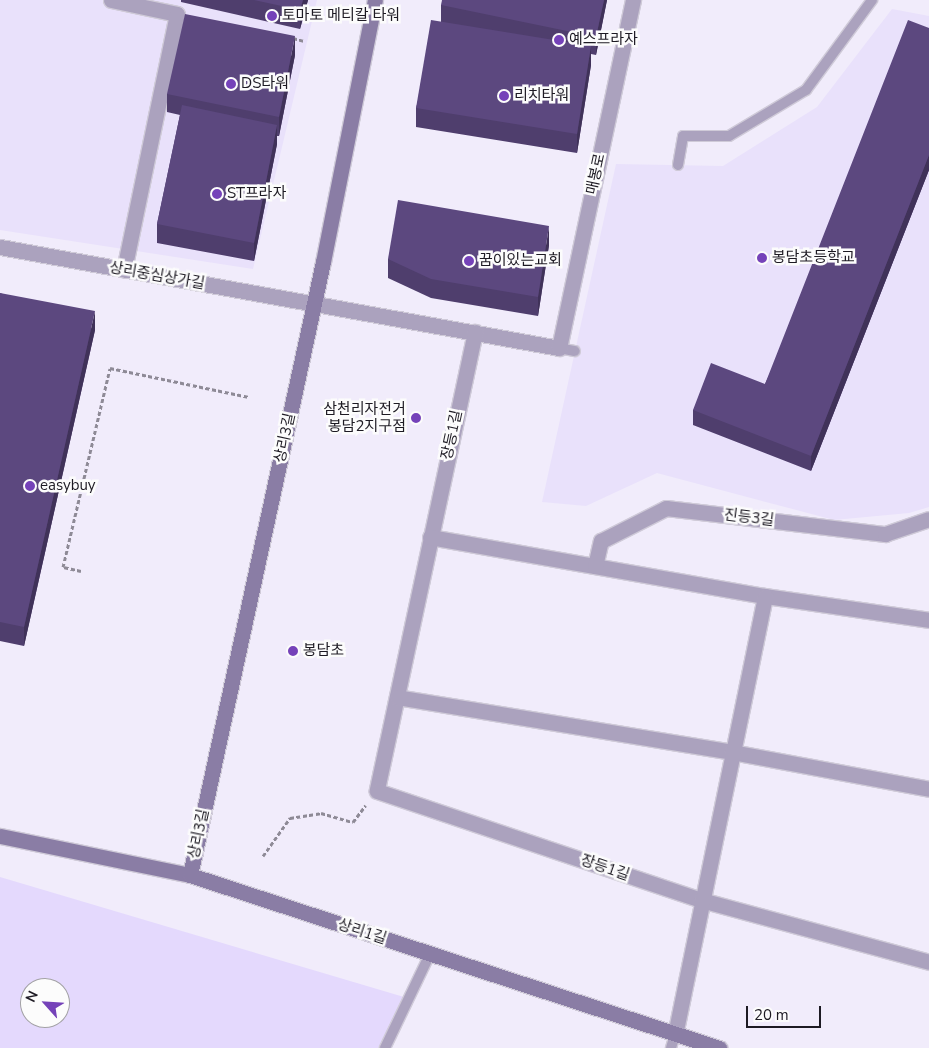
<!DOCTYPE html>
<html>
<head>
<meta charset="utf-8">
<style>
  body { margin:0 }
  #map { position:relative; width:929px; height:1048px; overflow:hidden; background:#f1ecfb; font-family:"Nunito Sans","Noto Sans KR",sans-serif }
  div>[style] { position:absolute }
  .built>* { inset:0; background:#e9e1fb }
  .green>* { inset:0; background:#e4d9fd }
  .path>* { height:3px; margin-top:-1.5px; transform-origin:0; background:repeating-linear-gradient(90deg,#8e8a96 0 4px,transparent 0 6.5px) }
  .roads { filter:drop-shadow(1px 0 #cfcad8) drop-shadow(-1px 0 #cfcad8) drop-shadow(0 1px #cfcad8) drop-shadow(0 -1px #cfcad8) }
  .lane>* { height:10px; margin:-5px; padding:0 5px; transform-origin:5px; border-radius:5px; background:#aba2be }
  .street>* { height:15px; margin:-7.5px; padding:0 7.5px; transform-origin:7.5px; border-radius:7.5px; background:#aba2be }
  .secondary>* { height:15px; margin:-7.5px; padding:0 7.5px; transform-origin:7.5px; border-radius:7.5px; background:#8a7da5 }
  .wall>* { inset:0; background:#4f3e6d }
  .shaded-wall>* { inset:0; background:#403259 }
  .building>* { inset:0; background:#5c487f }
  .dots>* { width:14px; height:14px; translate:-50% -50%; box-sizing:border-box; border:2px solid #fcfcfc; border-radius:50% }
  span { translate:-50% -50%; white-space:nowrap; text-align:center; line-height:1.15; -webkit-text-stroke:5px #fcfcfc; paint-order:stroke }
  .poi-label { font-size:15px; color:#1d1a23 }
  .left { translate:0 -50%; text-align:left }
  .right { translate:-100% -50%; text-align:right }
  .street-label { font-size:15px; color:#1d1a23 }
  .north { position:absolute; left:20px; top:978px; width:50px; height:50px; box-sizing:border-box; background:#fcfcfc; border:1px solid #a3a2a5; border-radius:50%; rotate:296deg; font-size:14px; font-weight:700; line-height:20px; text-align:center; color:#1d1a23 }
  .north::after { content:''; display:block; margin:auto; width:18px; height:22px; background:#7542b9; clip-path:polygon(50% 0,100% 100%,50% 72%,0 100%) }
  .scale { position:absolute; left:746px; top:1006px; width:75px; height:22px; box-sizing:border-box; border:2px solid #1d1a23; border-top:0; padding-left:6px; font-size:15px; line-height:18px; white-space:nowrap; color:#1d1a23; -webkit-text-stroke:4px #fcfcfc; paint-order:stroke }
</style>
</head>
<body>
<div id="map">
  <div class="built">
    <i style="clip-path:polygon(0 0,317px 0,253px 269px,0 230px)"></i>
    <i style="clip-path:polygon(892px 9px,929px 16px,929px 507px,909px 513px,834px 520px,657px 473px,586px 506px,542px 502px,616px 164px,723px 166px,817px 107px)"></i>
  </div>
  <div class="green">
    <i style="clip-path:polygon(evenodd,0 877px,404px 997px,378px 1048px,0 1048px,0 877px,30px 988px,60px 988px,60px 1018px,30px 1018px,30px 988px)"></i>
  </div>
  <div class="path">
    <i style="left:293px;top:38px;width:11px;rotate:15deg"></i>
    <i style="left:81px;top:571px;width:18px;rotate:-167deg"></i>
    <i style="left:63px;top:567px;width:204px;rotate:-76.7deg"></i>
    <i style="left:110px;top:368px;width:142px;rotate:11.8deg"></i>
    <i style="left:263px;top:856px;width:47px;rotate:-54.6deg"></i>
    <i style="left:290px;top:818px;width:31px;rotate:-9deg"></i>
    <i style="left:321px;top:813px;width:33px;rotate:16deg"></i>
    <i style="left:353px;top:822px;width:21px;rotate:-53deg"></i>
  </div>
  <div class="roads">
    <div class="lane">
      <i style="left:678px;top:165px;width:29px;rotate:-80deg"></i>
      <i style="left:683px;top:136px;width:46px"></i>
      <i style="left:729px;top:136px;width:90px;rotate:-30.9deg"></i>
      <i style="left:806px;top:90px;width:112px;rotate:-53.7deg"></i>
      <i style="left:559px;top:348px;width:16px;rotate:11deg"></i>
      <i style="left:385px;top:1048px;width:104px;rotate:-64.4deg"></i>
      <i style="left:671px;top:1048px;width:14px;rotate:-73deg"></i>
    </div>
    <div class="street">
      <i style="left:111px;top:0;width:67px;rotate:12deg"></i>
      <i style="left:177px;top:14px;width:261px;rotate:101.7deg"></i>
      <i style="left:0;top:247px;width:568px;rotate:10.24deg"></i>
      <i style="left:559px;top:348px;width:356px;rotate:-78deg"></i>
      <i style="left:475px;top:332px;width:469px;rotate:102.1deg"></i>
      <i style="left:377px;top:791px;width:342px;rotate:18.6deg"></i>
      <i style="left:701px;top:900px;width:236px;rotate:15.2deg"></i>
      <i style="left:430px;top:537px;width:340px;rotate:10deg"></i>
      <i style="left:765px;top:596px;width:166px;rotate:8.3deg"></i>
      <i style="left:595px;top:566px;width:26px;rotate:-77deg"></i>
      <i style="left:601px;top:541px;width:73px;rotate:-26.9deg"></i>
      <i style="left:666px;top:508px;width:221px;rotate:6.8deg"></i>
      <i style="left:885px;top:534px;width:46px;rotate:-18.8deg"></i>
      <i style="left:397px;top:697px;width:339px;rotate:9.3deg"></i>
      <i style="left:732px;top:752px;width:200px;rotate:10.6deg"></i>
      <i style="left:675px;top:1035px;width:448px;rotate:-78.4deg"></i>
    </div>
    <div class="secondary">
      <i style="left:0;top:836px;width:194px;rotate:11.6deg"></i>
      <i style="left:190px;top:875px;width:557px;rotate:18.11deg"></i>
      <i style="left:190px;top:875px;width:627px;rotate:-77.76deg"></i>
      <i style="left:323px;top:262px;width:267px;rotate:-78.8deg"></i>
    </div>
  </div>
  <div class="wall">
    <i style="clip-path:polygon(181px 0,308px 0,300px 29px,181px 2px)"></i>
    <i style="clip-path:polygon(607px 0,596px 55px,591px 54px,591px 65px,577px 153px,416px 127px,416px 108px,441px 22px,441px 5px)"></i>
    <i style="clip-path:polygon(929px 28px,929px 170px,811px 471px,693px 425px,693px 410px,765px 384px)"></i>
    <i style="clip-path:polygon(295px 55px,279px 136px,277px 136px,277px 144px,254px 261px,157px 243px,157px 224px,180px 115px,167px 112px,167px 94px)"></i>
    <i style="clip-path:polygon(549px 245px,538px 316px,431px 298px,388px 278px,388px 259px)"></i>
    <i style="clip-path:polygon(0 293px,95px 330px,24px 646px,0 641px)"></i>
  </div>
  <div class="shaded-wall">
    <i style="clip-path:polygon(303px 0,308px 0,300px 29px,300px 10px)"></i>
    <i style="clip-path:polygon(604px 0,607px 0,596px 55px,596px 37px)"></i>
    <i style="clip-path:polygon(295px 36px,295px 55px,279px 136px,279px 117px)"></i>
    <i style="clip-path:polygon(591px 46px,591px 65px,577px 153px,577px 134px)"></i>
    <i style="clip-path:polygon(277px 125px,277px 144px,254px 261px,254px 243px)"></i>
    <i style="clip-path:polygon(929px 155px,929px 170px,811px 471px,811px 456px)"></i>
    <i style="clip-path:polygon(549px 226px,549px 245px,538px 316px,538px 297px)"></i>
    <i style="clip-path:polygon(95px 311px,95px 330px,24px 646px,24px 627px)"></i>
  </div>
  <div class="building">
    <i style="clip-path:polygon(254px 0,303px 0,300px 10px)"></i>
    <i style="clip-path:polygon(442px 0,604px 0,596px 37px,441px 5px)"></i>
    <i style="clip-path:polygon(185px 14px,295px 36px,279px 117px,167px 94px)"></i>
    <i style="clip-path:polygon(431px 20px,591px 46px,577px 134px,416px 108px)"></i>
    <i style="clip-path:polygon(908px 20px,929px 28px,929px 155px,811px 456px,693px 410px,711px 363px,765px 384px)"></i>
    <i style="clip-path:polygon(182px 105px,277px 125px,254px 243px,157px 224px)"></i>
    <i style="clip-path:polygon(398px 200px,549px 226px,538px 297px,431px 279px,388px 259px)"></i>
    <i style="clip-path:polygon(0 293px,95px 311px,24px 627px,0 622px)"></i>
  </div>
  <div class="dots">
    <i style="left:272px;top:16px;background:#7542b9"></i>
    <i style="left:559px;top:40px;background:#7542b9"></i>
    <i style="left:231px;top:84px;background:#7542b9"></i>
    <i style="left:504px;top:96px;background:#7542b9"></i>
    <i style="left:217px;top:194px;background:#7542b9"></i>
    <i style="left:762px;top:258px;background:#7542b9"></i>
    <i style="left:469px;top:261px;background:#7542b9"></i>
    <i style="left:416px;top:418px;background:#7542b9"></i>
    <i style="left:30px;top:486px;background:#7542b9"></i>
    <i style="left:293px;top:651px;background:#7542b9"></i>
  </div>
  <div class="poi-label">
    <span class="left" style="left:282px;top:16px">토마토 메티칼 타워</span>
    <span class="left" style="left:569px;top:40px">예스프라자</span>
    <span class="left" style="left:241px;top:84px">DS타워</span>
    <span class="left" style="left:514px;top:96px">리치타워</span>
    <span class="left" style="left:227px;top:194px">ST프라자</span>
    <span class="left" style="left:772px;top:258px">봉담초등학교</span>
    <span class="left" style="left:479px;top:261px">꿈이있는교회</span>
    <span class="right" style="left:406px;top:418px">삼천리자전거<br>봉담2지구점</span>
    <span class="left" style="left:40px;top:486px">easybuy</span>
    <span class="left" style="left:303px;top:651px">봉담초</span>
  </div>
  <div class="street-label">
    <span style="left:596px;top:174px;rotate:-78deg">매봉로</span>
    <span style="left:157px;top:276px;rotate:10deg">상리중심상가길</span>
    <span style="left:452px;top:435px;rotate:-78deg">장등1길</span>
    <span style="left:285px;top:438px;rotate:-78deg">상리3길</span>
    <span style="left:749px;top:518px;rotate:7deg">진등3길</span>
    <span style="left:199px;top:834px;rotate:-78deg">상리3길</span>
    <span style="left:605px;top:868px;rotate:19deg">장등1길</span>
    <span style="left:362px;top:932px;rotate:18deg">상리1길</span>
  </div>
  <div class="north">N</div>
  <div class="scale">20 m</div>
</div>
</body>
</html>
